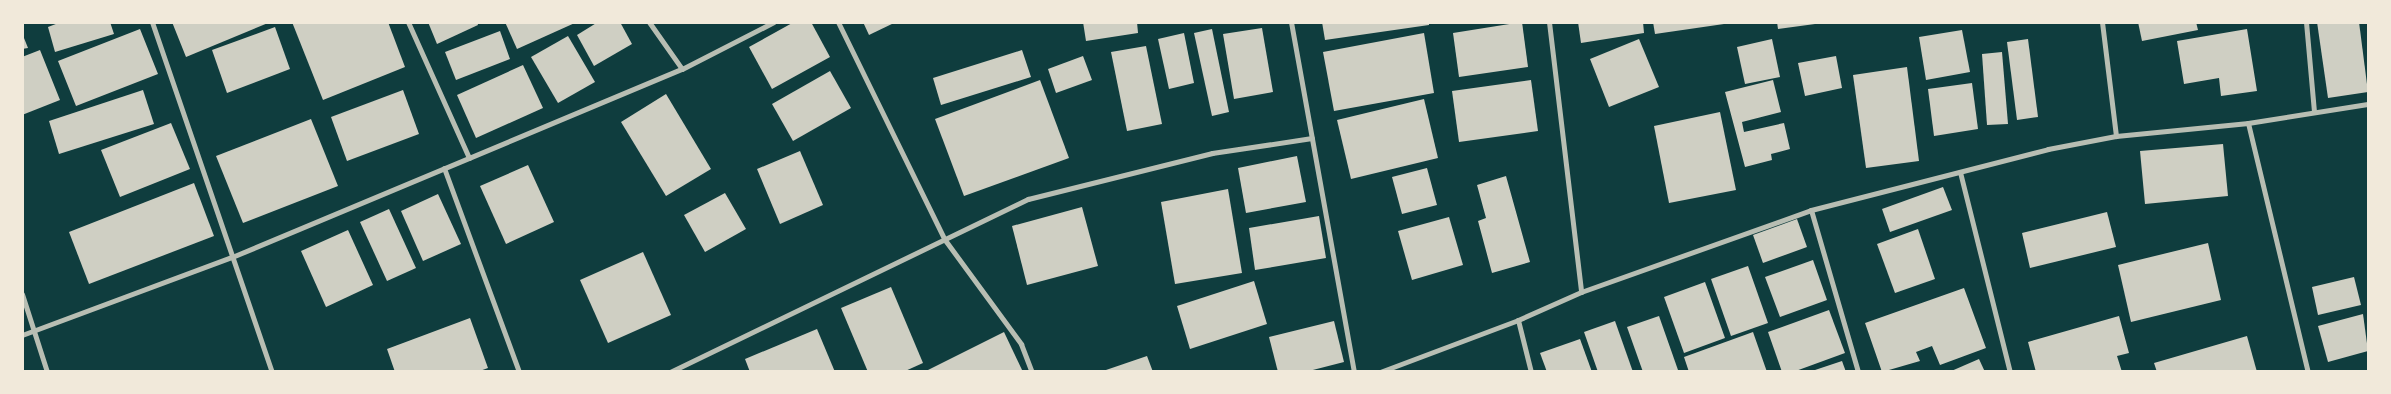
<!DOCTYPE html>
<html>
<head>
<meta charset="utf-8">
<style>
  body { margin:0 }
  #map { position:relative; width:2391px; height:394px; overflow:hidden; background:#0f3d3e; font-family:"PT Sans Narrow",sans-serif }
  div>[style] { position:absolute }
  .building>* { inset:0; background:#cfcfc3 }
  .minor>* { height:5px; margin:-2.5px; padding:0 2.5px; transform-origin:2.5px; border-radius:2.5px; background:#b8beb3 }
  span { translate:-50% -50%; white-space:nowrap; text-align:center; line-height:1.15; -webkit-text-stroke:4.5px #f1e9da; paint-order:stroke }
  .frame { position:absolute; inset:0; border:24px solid #f1e9da; pointer-events:none }
</style>
</head>
<body>
<div id="map">
  <div class="building">
    <i style="clip-path:polygon(61px 22px,110px 22px,114px 34px,55px 52px,48px 27px)"></i>
    <i style="clip-path:polygon(172px 22px,268px 22px,268px 23px,186px 57px)"></i>
    <i style="clip-path:polygon(292px 22px,388px 22px,405px 67px,323px 100px)"></i>
    <i style="clip-path:polygon(428px 22px,477px 22px,478px 25px,437px 44px)"></i>
    <i style="clip-path:polygon(505px 22px,577px 22px,517px 49px)"></i>
    <i style="clip-path:polygon(598px 22px,620px 22px,632px 44px,594px 66px,577px 35px)"></i>
    <i style="clip-path:polygon(794px 22px,811px 22px,830px 57px,772px 89px,749px 47px)"></i>
    <i style="clip-path:polygon(863px 22px,896px 22px,869px 35px)"></i>
    <i style="clip-path:polygon(1083px 22px,1137px 22px,1138px 33px,1086px 41px)"></i>
    <i style="clip-path:polygon(1322px 22px,1429px 22px,1429px 25px,1325px 40px)"></i>
    <i style="clip-path:polygon(1522px 22px,1528px 67px,1459px 77px,1453px 33px)"></i>
    <i style="clip-path:polygon(1578px 22px,1643px 22px,1644px 33px,1581px 43px)"></i>
    <i style="clip-path:polygon(1653px 22px,1724px 22px,1724px 24px,1655px 34px)"></i>
    <i style="clip-path:polygon(1777px 22px,1815px 22px,1815px 24px,1778px 29px)"></i>
    <i style="clip-path:polygon(2138px 22px,2196px 22px,2198px 30px,2142px 41px)"></i>
    <i style="clip-path:polygon(2317px 22px,2359px 22px,2368px 92px,2328px 98px)"></i>
    <i style="clip-path:polygon(275px 27px,290px 69px,227px 93px,212px 50px)"></i>
    <i style="clip-path:polygon(1262px 28px,1273px 92px,1234px 99px,1223px 34px)"></i>
    <i style="clip-path:polygon(140px 29px,158px 74px,76px 106px,58px 61px)"></i>
    <i style="clip-path:polygon(1212px 29px,1229px 112px,1212px 116px,1194px 33px)"></i>
    <i style="clip-path:polygon(2247px 29px,2257px 91px,2221px 96px,2219px 78px,2184px 84px,2177px 41px)"></i>
    <i style="clip-path:polygon(1962px 30px,1970px 72px,1926px 80px,1919px 37px)"></i>
    <i style="clip-path:polygon(500px 31px,510px 59px,456px 80px,445px 52px)"></i>
    <i style="clip-path:polygon(22px 33px,28px 48px,22px 49px)"></i>
    <i style="clip-path:polygon(1184px 33px,1194px 83px,1169px 89px,1158px 39px)"></i>
    <i style="clip-path:polygon(1424px 33px,1434px 93px,1334px 111px,1323px 52px)"></i>
    <i style="clip-path:polygon(568px 36px,595px 82px,558px 103px,531px 57px)"></i>
    <i style="clip-path:polygon(1639px 39px,1659px 87px,1609px 107px,1590px 59px)"></i>
    <i style="clip-path:polygon(1772px 39px,1780px 77px,1745px 84px,1737px 47px)"></i>
    <i style="clip-path:polygon(2028px 39px,2038px 117px,2017px 120px,2007px 42px)"></i>
    <i style="clip-path:polygon(1146px 46px,1162px 124px,1127px 131px,1111px 52px)"></i>
    <i style="clip-path:polygon(40px 50px,60px 100px,22px 115px,22px 57px)"></i>
    <i style="clip-path:polygon(1022px 50px,1031px 77px,941px 105px,933px 78px)"></i>
    <i style="clip-path:polygon(2002px 52px,2008px 124px,1987px 125px,1982px 54px)"></i>
    <i style="clip-path:polygon(1083px 56px,1092px 80px,1056px 93px,1048px 69px)"></i>
    <i style="clip-path:polygon(1836px 56px,1842px 88px,1805px 96px,1798px 63px)"></i>
    <i style="clip-path:polygon(523px 65px,543px 108px,476px 138px,457px 95px)"></i>
    <i style="clip-path:polygon(1907px 67px,1919px 161px,1866px 168px,1853px 75px)"></i>
    <i style="clip-path:polygon(830px 71px,851px 108px,793px 141px,772px 104px)"></i>
    <i style="clip-path:polygon(1040px 80px,1069px 158px,964px 196px,935px 119px)"></i>
    <i style="clip-path:polygon(1531px 80px,1538px 131px,1459px 142px,1452px 91px)"></i>
    <i style="clip-path:polygon(1773px 80px,1781px 112px,1742px 122px,1744px 132px,1784px 123px,1790px 149px,1771px 154px,1772px 160px,1745px 167px,1725px 92px)"></i>
    <i style="clip-path:polygon(1972px 83px,1978px 129px,1934px 136px,1928px 89px)"></i>
    <i style="clip-path:polygon(143px 90px,154px 124px,59px 154px,49px 121px)"></i>
    <i style="clip-path:polygon(403px 90px,419px 134px,347px 161px,331px 117px)"></i>
    <i style="clip-path:polygon(666px 94px,711px 169px,666px 196px,621px 122px)"></i>
    <i style="clip-path:polygon(1424px 99px,1438px 158px,1351px 179px,1337px 120px)"></i>
    <i style="clip-path:polygon(1720px 112px,1736px 190px,1669px 203px,1654px 126px)"></i>
    <i style="clip-path:polygon(311px 119px,338px 186px,243px 223px,216px 156px)"></i>
    <i style="clip-path:polygon(171px 123px,190px 169px,120px 197px,101px 150px)"></i>
    <i style="clip-path:polygon(2223px 144px,2228px 196px,2145px 204px,2140px 151px)"></i>
    <i style="clip-path:polygon(800px 151px,823px 205px,780px 224px,757px 169px)"></i>
    <i style="clip-path:polygon(1297px 156px,1306px 202px,1246px 213px,1238px 168px)"></i>
    <i style="clip-path:polygon(528px 165px,554px 222px,506px 244px,480px 186px)"></i>
    <i style="clip-path:polygon(1427px 168px,1437px 205px,1402px 214px,1392px 177px)"></i>
    <i style="clip-path:polygon(1506px 176px,1530px 262px,1492px 273px,1478px 221px,1486px 218px,1477px 185px)"></i>
    <i style="clip-path:polygon(194px 183px,214px 236px,89px 284px,69px 232px)"></i>
    <i style="clip-path:polygon(1943px 187px,1952px 210px,1890px 232px,1882px 209px)"></i>
    <i style="clip-path:polygon(1228px 189px,1242px 273px,1175px 284px,1161px 202px)"></i>
    <i style="clip-path:polygon(725px 193px,746px 229px,705px 252px,684px 215px)"></i>
    <i style="clip-path:polygon(438px 194px,461px 244px,423px 261px,401px 211px)"></i>
    <i style="clip-path:polygon(1082px 207px,1098px 266px,1027px 285px,1012px 226px)"></i>
    <i style="clip-path:polygon(389px 209px,416px 268px,387px 281px,360px 222px)"></i>
    <i style="clip-path:polygon(2107px 212px,2116px 247px,2030px 268px,2022px 233px)"></i>
    <i style="clip-path:polygon(1319px 216px,1326px 258px,1255px 270px,1249px 228px)"></i>
    <i style="clip-path:polygon(1449px 217px,1463px 265px,1412px 280px,1398px 231px)"></i>
    <i style="clip-path:polygon(1797px 219px,1807px 247px,1763px 263px,1753px 235px)"></i>
    <i style="clip-path:polygon(1918px 229px,1935px 279px,1895px 293px,1877px 244px)"></i>
    <i style="clip-path:polygon(348px 230px,373px 285px,326px 307px,301px 251px)"></i>
    <i style="clip-path:polygon(2208px 243px,2221px 300px,2131px 322px,2118px 265px)"></i>
    <i style="clip-path:polygon(643px 252px,671px 315px,608px 343px,580px 280px)"></i>
    <i style="clip-path:polygon(1813px 260px,1827px 300px,1780px 317px,1765px 277px)"></i>
    <i style="clip-path:polygon(1748px 266px,1768px 323px,1731px 336px,1711px 279px)"></i>
    <i style="clip-path:polygon(2354px 277px,2361px 305px,2318px 315px,2312px 287px)"></i>
    <i style="clip-path:polygon(1254px 281px,1267px 324px,1190px 349px,1177px 306px)"></i>
    <i style="clip-path:polygon(1705px 282px,1725px 338px,1684px 353px,1664px 297px)"></i>
    <i style="clip-path:polygon(891px 287px,923px 363px,903px 372px,868px 372px,841px 308px)"></i>
    <i style="clip-path:polygon(1964px 288px,1986px 348px,1940px 365px,1932px 346px,1916px 352px,1920px 361px,1882px 372px,1865px 323px)"></i>
    <i style="clip-path:polygon(1829px 310px,1845px 353px,1793px 372px,1782px 372px,1768px 332px)"></i>
    <i style="clip-path:polygon(2363px 314px,2368px 351px,2328px 362px,2318px 326px)"></i>
    <i style="clip-path:polygon(1659px 316px,1678px 370px,1643px 372px,1627px 327px)"></i>
    <i style="clip-path:polygon(2119px 316px,2129px 353px,2117px 356px,2122px 372px,2036px 372px,2028px 342px)"></i>
    <i style="clip-path:polygon(470px 318px,488px 368px,477px 372px,395px 372px,387px 349px)"></i>
    <i style="clip-path:polygon(1334px 321px,1344px 362px,1305px 372px,1278px 372px,1269px 337px)"></i>
    <i style="clip-path:polygon(1615px 321px,1633px 372px,1598px 372px,1584px 332px)"></i>
    <i style="clip-path:polygon(817px 329px,835px 372px,750px 372px,745px 359px)"></i>
    <i style="clip-path:polygon(1004px 332px,1023px 372px,924px 372px)"></i>
    <i style="clip-path:polygon(1753px 332px,1767px 372px,1689px 372px,1684px 357px)"></i>
    <i style="clip-path:polygon(2247px 336px,2257px 372px,2157px 372px,2154px 363px)"></i>
    <i style="clip-path:polygon(1580px 339px,1592px 372px,1547px 372px,1540px 353px)"></i>
    <i style="clip-path:polygon(1147px 356px,1153px 372px,1103px 372px,1103px 371px)"></i>
    <i style="clip-path:polygon(1979px 359px,1985px 372px,1949px 372px)"></i>
    <i style="clip-path:polygon(1842px 361px,1846px 372px,1812px 372px,1812px 371px)"></i>
  </div>
  <div class="minor">
    <i style="left:152px;top:22px;width:370px;rotate:71.1deg"></i>
    <i style="left:408px;top:22px;width:149px;rotate:65.8deg"></i>
    <i style="left:649px;top:22px;width:57px;rotate:54.9deg"></i>
    <i style="left:838px;top:22px;width:243px;rotate:63.9deg"></i>
    <i style="left:945px;top:240px;width:129px;rotate:53.8deg"></i>
    <i style="left:1021px;top:344px;width:30px;rotate:69deg"></i>
    <i style="left:1291px;top:22px;width:356px;rotate:79.8deg"></i>
    <i style="left:1549px;top:22px;width:272px;rotate:83.2deg"></i>
    <i style="left:2102px;top:22px;width:115px;rotate:83deg"></i>
    <i style="left:2306px;top:22px;width:89px;rotate:84.9deg"></i>
    <i style="left:2248px;top:123px;width:256px;rotate:76.5deg"></i>
    <i style="left:444px;top:168px;width:217px;rotate:69.8deg"></i>
    <i style="left:1960px;top:172px;width:206px;rotate:76deg"></i>
    <i style="left:1811px;top:210px;width:169px;rotate:73.8deg"></i>
    <i style="left:22px;top:294px;width:82px;rotate:72.2deg"></i>
    <i style="left:1518px;top:320px;width:54px;rotate:76deg"></i>
    <i style="left:22px;top:335px;width:224px;rotate:-20.4deg"></i>
    <i style="left:232px;top:257px;width:488px;rotate:-22.7deg"></i>
    <i style="left:682px;top:69px;width:103px;rotate:-27.1deg"></i>
    <i style="left:670px;top:372px;width:398px;rotate:-25.8deg"></i>
    <i style="left:1028px;top:199px;width:190px;rotate:-14deg"></i>
    <i style="left:1212px;top:153px;width:101px;rotate:-8.5deg"></i>
    <i style="left:1380px;top:372px;width:147px;rotate:-20.6deg"></i>
    <i style="left:1518px;top:320px;width:69px;rotate:-24deg"></i>
    <i style="left:1581px;top:292px;width:244px;rotate:-19.6deg"></i>
    <i style="left:1811px;top:210px;width:245px;rotate:-14.4deg"></i>
    <i style="left:2048px;top:149px;width:69px;rotate:-10.8deg"></i>
    <i style="left:2116px;top:136px;width:133px;rotate:-5.6deg"></i>
    <i style="left:2248px;top:123px;width:121px;rotate:-9deg"></i>
  </div>
  <div class="frame"></div>
</div>
</body>
</html>
